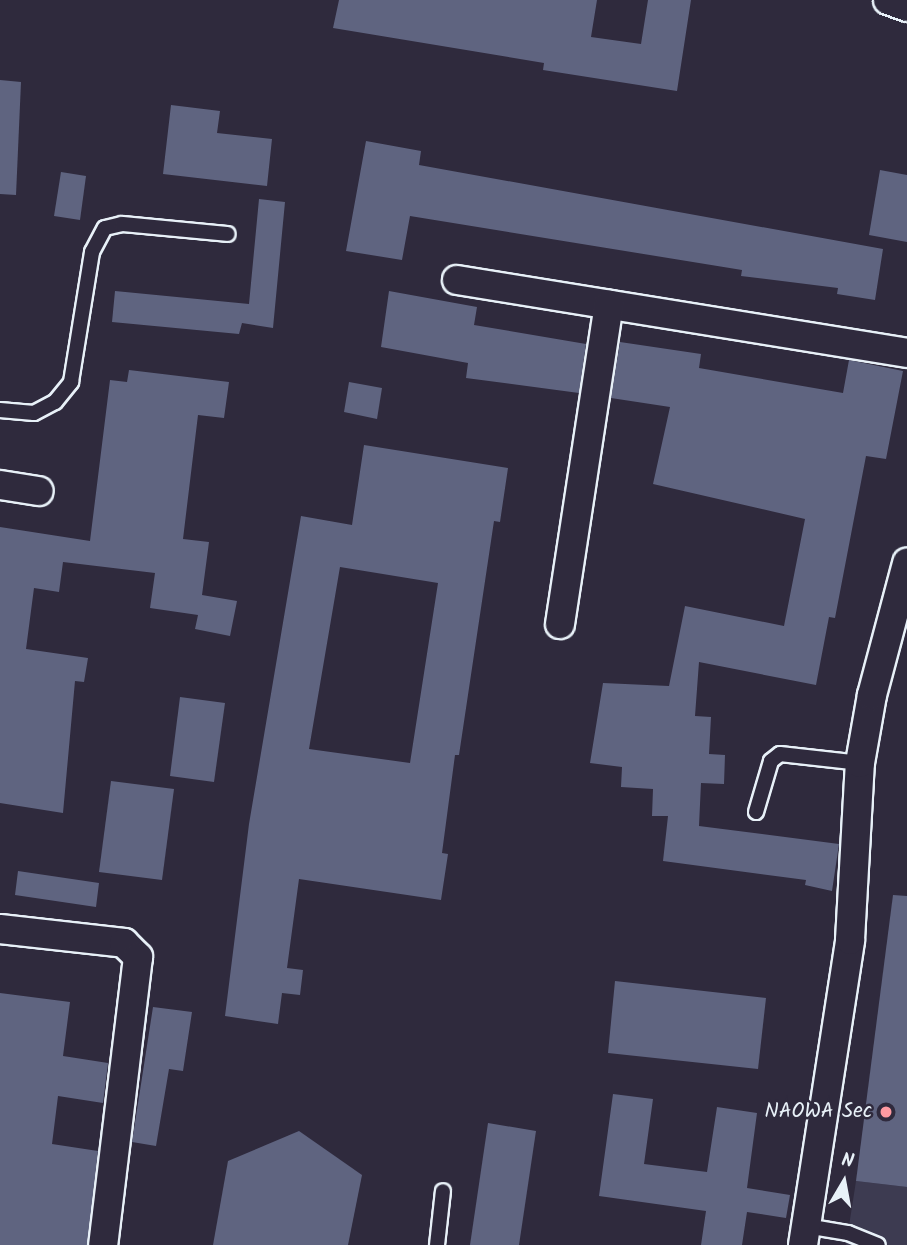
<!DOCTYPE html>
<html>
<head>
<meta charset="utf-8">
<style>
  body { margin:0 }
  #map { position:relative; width:907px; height:1245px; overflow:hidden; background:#2f2a3d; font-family:Kalam,sans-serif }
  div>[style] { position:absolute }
  .built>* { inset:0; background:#3d3b51 }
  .building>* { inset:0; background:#5f6480 }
  .roads { filter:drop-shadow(2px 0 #e8f1f8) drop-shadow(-2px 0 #e8f1f8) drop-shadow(0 2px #e8f1f8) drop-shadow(0 -2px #e8f1f8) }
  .service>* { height:14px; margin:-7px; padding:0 7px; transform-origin:7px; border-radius:7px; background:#2f2a3d }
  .minor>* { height:28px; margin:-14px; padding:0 14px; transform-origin:14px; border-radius:14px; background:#2f2a3d }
  .dots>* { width:19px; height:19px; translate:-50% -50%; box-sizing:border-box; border:4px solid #2f2a3d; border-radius:50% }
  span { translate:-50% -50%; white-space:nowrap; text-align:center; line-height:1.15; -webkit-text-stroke:5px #2f2a3d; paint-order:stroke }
  .poi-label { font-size:21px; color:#e8f1f8 }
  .right { translate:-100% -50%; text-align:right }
  .north { position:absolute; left:809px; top:1147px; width:70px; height:70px; -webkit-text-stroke:5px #2f2a3d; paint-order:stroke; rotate:10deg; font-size:19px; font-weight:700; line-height:28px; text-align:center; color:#e8f1f8 }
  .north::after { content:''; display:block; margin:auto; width:24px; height:32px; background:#e8f1f8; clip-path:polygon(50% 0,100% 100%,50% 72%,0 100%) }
</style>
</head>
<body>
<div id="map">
  <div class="built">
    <i style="clip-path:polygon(856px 1181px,907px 1187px,907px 1245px,846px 1245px)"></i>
  </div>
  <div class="building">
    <i style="clip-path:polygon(339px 0,597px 0,591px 37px,641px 44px,648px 0,691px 0,677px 91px,543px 70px,544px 63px,333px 28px)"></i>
    <i style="clip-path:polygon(0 80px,21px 82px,16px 195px,0 194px)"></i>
    <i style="clip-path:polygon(171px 105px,220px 111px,217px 133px,272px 139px,267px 186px,163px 174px)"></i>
    <i style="clip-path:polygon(366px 141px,421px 151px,419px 165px,883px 249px,875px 300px,837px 294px,838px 288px,741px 276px,742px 270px,410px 216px,402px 260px,346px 251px)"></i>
    <i style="clip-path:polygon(880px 170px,907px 175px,907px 242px,869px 235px)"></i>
    <i style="clip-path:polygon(61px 172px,86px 176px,80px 220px,54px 216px)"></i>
    <i style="clip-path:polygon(259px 199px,285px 202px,273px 328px,242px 323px,239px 334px,112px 322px,115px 291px,249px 304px)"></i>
    <i style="clip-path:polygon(389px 291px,477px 307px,474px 325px,586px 344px,579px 393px,466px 378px,468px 363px,381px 347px)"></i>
    <i style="clip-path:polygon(620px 342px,701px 354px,699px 368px,843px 393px,849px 360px,903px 371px,886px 459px,866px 456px,835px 618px,829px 617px,816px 685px,699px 662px,695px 716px,711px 717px,709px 754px,725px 755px,724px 784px,701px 783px,699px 826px,839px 844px,832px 891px,805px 885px,806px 880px,663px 861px,668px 816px,652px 816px,653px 789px,621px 787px,622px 767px,590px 763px,603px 683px,669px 686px,685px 606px,784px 626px,805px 519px,653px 484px,670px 407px,611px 398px)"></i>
    <i style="clip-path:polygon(129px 370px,229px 382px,224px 418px,198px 415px,183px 539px,209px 542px,202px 595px,237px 601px,230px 636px,195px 629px,198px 615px,150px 608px,155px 573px,63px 562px,59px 592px,34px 588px,26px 649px,88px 658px,84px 682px,75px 681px,63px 813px,0 803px,0 527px,90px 541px,110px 380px,127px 382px)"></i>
    <i style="clip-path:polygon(349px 382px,382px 388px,377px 419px,344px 412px)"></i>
    <i style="clip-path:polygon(evenodd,364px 445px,508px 468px,500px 522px,494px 521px,459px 755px,455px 755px,442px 853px,448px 854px,441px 900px,299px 879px,287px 968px,303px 970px,300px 995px,282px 993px,278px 1024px,225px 1016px,249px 824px,301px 516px,352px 525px,364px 445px,340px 567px,438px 583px,410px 763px,309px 749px,340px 567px)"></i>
    <i style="clip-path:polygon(180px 697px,225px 703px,214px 782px,170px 776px)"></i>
    <i style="clip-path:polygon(111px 781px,174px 789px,162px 880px,99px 872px)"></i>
    <i style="clip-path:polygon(18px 871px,99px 883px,96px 907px,15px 895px)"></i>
    <i style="clip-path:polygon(893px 895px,907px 896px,907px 1187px,856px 1181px)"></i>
    <i style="clip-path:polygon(615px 981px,766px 998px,758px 1069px,608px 1053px)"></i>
    <i style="clip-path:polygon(0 993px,70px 1002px,63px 1056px,108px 1063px,103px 1103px,58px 1096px,52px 1144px,98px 1151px,87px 1245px,0 1245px)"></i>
    <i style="clip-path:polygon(153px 1007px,192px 1012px,183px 1071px,169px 1069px,156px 1146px,132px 1142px)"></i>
    <i style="clip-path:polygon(613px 1094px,653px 1099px,644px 1164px,707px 1172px,717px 1107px,757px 1113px,747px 1188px,790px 1195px,786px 1218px,747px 1212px,742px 1245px,701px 1245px,706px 1211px,599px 1196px)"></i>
    <i style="clip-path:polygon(488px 1123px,536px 1131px,519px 1245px,470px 1245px)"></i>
    <i style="clip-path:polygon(299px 1131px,362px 1175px,348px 1245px,213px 1245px,228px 1161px)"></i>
  </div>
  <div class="roads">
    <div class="service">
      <i style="left:0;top:410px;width:34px;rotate:5deg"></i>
      <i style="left:34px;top:413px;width:24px;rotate:-28deg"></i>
      <i style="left:55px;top:402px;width:26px;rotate:-51deg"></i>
      <i style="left:71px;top:382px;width:132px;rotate:-80.8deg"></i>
      <i style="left:92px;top:252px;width:27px;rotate:-62deg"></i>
      <i style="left:105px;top:228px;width:17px;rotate:-13deg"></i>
      <i style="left:122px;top:224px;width:106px;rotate:5.4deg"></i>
      <i style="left:756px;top:812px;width:53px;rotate:-73.6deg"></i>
      <i style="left:771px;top:761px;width:11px;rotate:-38deg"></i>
      <i style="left:780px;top:754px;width:81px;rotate:6.4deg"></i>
      <i style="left:806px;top:1226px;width:43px;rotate:9.5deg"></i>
      <i style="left:848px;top:1233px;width:32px;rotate:22deg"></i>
      <i style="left:437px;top:1245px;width:54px;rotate:-83.7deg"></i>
    </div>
    <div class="minor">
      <i style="left:888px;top:0;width:20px;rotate:20deg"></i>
      <i style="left:457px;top:280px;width:456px;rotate:9.2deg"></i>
      <i style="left:0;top:485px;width:39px;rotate:9deg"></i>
      <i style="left:560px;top:624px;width:323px;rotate:-81.3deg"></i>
      <i style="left:0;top:929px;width:125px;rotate:6.4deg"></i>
      <i style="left:124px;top:943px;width:20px;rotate:45deg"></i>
      <i style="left:138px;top:957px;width:290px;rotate:96.9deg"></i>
      <i style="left:803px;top:1245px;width:309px;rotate:-81.2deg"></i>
      <i style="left:850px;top:940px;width:177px;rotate:-86.8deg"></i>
      <i style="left:860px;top:763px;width:69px;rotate:-80deg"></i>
      <i style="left:872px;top:695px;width:137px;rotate:-75.1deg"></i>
    </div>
  </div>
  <div class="dots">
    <i style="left:886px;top:1112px;background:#ff9aa2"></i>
  </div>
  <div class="poi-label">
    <span class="right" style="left:872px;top:1112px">NAOWA Sec</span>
  </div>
  <div class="north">N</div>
</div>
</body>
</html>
